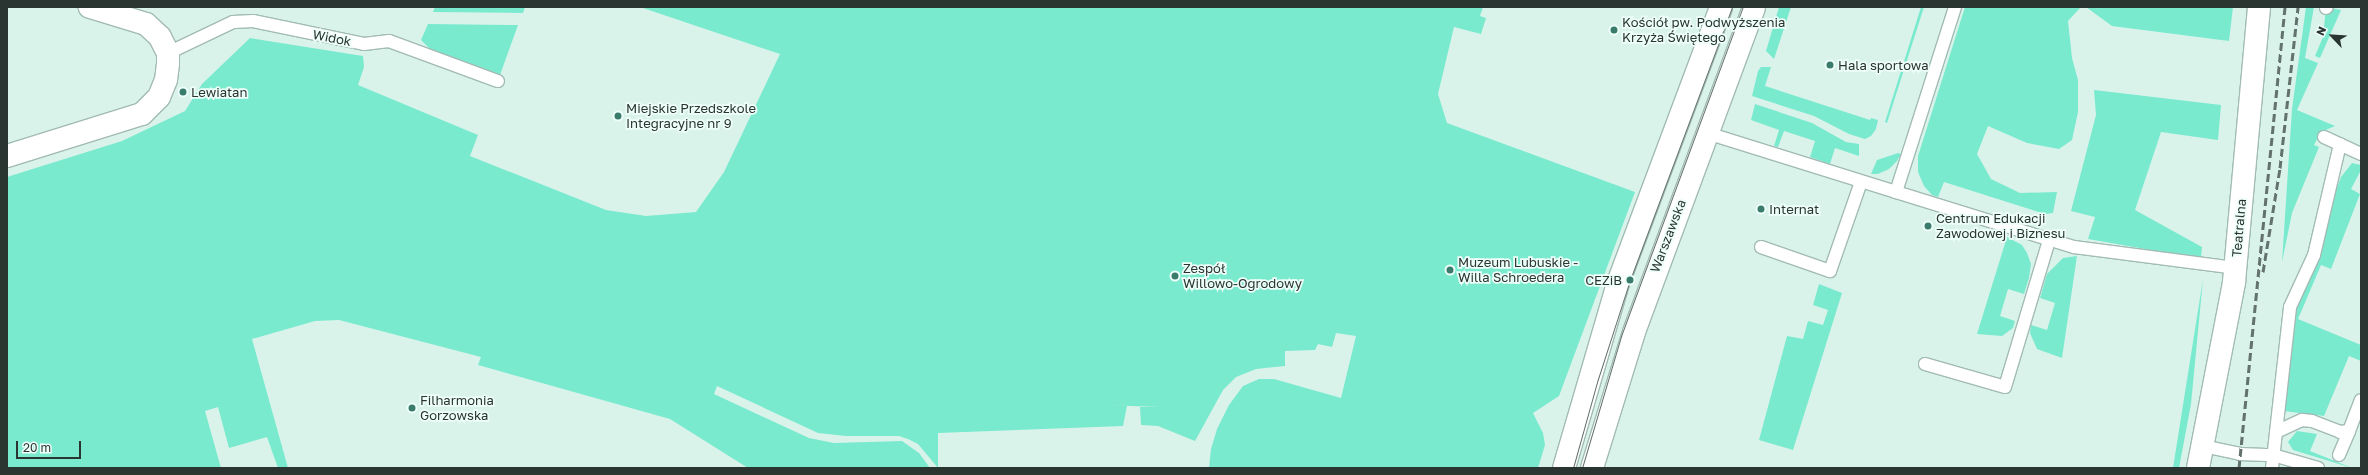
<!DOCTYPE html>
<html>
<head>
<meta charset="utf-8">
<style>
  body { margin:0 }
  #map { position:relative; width:2368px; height:475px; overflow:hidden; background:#d9f3eb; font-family:"Golos Text",sans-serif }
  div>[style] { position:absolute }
  .green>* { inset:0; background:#79eace }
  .roads { filter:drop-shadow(1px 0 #a2bbb4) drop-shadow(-1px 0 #a2bbb4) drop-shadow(0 1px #a2bbb4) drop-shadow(0 -1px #a2bbb4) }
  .lane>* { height:12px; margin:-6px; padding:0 6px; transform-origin:6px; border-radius:6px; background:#fff }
  .street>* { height:22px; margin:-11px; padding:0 11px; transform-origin:11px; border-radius:11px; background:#fff }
  .secondary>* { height:22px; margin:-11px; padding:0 11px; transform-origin:11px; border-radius:11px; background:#fff }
  .tram>* { height:1px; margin:-0.5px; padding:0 0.5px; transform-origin:0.5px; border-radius:0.5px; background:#63726d }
  .rail>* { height:3px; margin-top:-1.5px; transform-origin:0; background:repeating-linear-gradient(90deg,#63726d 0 8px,transparent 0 12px) }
  .dots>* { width:11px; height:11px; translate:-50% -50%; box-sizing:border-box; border:2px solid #eefef9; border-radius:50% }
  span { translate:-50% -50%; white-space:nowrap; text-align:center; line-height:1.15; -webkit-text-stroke:3.5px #eefef9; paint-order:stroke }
  .poi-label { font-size:13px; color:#2a3431 }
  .left { translate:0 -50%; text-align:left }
  .right { translate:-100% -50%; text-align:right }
  .street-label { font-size:13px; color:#2a3431 }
  .frame { position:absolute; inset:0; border:8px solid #2a3431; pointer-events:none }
  .north { position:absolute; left:2312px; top:16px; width:40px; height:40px; -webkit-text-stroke:3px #eefef9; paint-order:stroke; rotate:295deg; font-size:11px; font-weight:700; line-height:16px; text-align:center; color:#2a3431 }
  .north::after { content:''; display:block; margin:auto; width:14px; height:18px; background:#2a3431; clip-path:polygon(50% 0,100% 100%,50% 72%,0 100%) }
  .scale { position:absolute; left:16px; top:441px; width:65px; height:18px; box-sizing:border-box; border:2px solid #2a3431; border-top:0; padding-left:5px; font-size:12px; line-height:14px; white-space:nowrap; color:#2a3431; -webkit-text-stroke:3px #eefef9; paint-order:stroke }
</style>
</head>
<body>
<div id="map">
  <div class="green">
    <i style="clip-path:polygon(435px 7px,525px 7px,523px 13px,433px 12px)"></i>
    <i style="clip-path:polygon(640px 7px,1483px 7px,1480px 16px,1486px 18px,1481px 34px,1454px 27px,1438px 94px,1447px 123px,1635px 192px,1559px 396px,1533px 413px,1543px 433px,1545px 445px,1538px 468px,1209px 468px,1211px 449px,1217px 429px,1229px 405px,1243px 386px,1259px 379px,1274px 379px,1341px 398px,1356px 336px,1336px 333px,1332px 347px,1318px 344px,1315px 350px,1285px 351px,1285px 366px,1256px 369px,1236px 377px,1223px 390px,1195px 441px,1158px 426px,1141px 425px,1140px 407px,1159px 407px,1102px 405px,1127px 406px,1123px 426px,938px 433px,938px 468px,918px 444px,908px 439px,899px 436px,846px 436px,818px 433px,717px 386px,714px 394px,809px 438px,834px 443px,902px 441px,919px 453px,930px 468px,748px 468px,670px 419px,478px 365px,481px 357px,339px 320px,315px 321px,252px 339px,288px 468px,278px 468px,267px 437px,229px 448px,218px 407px,205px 411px,221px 468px,7px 468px,7px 177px,122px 141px,185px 111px,202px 84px,250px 38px,363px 56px,364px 67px,358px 85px,478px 135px,470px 156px,606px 210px,646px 216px,696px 212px,724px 172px,780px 54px)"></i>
    <i style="clip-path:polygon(1779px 7px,1791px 7px,1774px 59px,1766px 51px)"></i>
    <i style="clip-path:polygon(1921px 7px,1924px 7px,1887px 123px,1885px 122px)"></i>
    <i style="clip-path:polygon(1965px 7px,2081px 7px,2068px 21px,2072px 58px,2078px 80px,2078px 112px,2072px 140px,2059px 149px,2027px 143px,1988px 126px,1977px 154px,1991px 179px,2020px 193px,2057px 192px,2053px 213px,2045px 214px,1944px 182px,1938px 197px,1932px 195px,1924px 186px,1918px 172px,1918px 156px)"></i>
    <i style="clip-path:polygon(2086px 7px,2233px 7px,2229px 41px,2112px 26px)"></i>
    <i style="clip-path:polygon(2306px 7px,2314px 7px,2305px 58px,2318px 63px,2297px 110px,2335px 126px,2321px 132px,2314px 145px,2319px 147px,2292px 213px,2282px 262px,2292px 109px)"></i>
    <i style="clip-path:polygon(2326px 7px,2341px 10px,2320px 58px,2315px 56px,2323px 37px)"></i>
    <i style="clip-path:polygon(428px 24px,518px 25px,500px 75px,431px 50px,421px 40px)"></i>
    <i style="clip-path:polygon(1761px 67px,1771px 67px,1765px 86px,1870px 120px,1871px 118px,1878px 120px,1876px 129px,1871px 136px,1865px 139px,1849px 134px,1814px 116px,1752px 96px,1758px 71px)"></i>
    <i style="clip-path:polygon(2094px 90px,2221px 105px,2218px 140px,2161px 132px,2135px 210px,2202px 247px,2201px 257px,2191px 257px,2088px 239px,2095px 217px,2071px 211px,2096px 115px)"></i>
    <i style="clip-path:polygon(1755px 104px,1812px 123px,1846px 142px,1859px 144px,1859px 156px,1835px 148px,1830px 164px,1810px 157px,1815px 141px,1784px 131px,1778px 147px,1774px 146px,1779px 130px,1751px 120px)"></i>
    <i style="clip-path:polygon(1898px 153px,1901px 154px,1897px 161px,1889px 169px,1878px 174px,1871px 174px,1877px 160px)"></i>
    <i style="clip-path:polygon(2352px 163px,2361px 165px,2361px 170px,2351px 189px,2360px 194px,2331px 269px,2321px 265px,2298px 319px,2361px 345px,2361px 361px,2349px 356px,2324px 416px,2284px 411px,2294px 302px,2341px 177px)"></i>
    <i style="clip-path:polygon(2007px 237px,2022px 245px,2027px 253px,2031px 264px,2029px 278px,2024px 294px,2008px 289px,2000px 316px,2015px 321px,2013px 328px,2002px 336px,1977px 334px)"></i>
    <i style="clip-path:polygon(2077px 256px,2062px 358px,2037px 349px,2030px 333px,2031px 325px,2047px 330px,2055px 303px,2040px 298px,2047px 274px,2063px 258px)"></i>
    <i style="clip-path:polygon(2203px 279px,2191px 404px,2179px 468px,2173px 468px)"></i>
    <i style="clip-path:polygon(1819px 284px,1842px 293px,1793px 450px,1759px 440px,1787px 336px,1803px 339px,1808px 321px,1823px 325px,1828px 310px,1813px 305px)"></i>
    <i style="clip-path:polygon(2297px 431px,2317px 434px,2310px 451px,2352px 468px,2293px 450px,2288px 442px)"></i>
  </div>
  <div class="roads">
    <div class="lane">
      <i style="left:2326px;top:8px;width:1px;rotate:-45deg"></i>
      <i style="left:168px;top:53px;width:72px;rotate:-25.5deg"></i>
      <i style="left:233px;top:22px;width:20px;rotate:-3deg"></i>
      <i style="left:253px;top:21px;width:113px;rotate:11.7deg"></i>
      <i style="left:364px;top:44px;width:25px;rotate:-7deg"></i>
      <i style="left:389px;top:41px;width:116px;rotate:20.2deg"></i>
      <i style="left:1707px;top:133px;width:198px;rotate:17.3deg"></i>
      <i style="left:1896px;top:192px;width:194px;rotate:-72.3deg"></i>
      <i style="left:2324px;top:137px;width:41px;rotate:24.7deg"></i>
      <i style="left:1896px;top:192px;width:186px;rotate:17.2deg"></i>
      <i style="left:2074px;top:247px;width:162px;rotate:7.4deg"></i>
      <i style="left:1761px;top:247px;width:73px;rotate:19.2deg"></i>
      <i style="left:1830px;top:271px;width:94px;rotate:-70.8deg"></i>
      <i style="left:1925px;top:364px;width:83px;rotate:16deg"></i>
      <i style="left:2005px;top:387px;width:153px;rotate:-73.3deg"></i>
      <i style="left:2276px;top:432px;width:29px;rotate:-25deg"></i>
      <i style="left:2302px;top:420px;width:10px;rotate:6deg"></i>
      <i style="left:2312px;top:421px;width:30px;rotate:21deg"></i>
      <i style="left:2340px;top:432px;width:9px;rotate:-6deg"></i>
      <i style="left:2349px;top:431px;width:33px;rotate:-69deg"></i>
      <i style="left:2203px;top:446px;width:38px;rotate:12deg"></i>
      <i style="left:2240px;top:454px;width:33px;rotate:2deg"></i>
      <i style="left:2273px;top:455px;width:47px;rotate:16.1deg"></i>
      <i style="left:2339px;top:455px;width:26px;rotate:-67deg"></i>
      <i style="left:2272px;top:468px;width:162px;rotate:-83.6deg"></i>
      <i style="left:2290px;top:307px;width:57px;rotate:-65.2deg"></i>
      <i style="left:2314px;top:255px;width:114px;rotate:-76.8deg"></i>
    </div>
    <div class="street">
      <i style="left:7px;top:156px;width:141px;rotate:-17.3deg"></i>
      <i style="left:142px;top:114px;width:24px;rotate:-45deg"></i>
      <i style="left:159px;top:97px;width:18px;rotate:-68deg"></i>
      <i style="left:166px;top:80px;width:17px;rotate:-83deg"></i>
      <i style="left:168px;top:63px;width:10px;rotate:-90deg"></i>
      <i style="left:168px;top:53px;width:18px;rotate:-117deg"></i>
      <i style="left:160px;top:37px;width:19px;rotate:-137deg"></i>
      <i style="left:146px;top:24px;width:59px;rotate:-163.1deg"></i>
    </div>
    <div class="secondary">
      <i style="left:1564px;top:468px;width:193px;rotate:-73.7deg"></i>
      <i style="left:1618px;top:283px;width:295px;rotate:-69.5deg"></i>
      <i style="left:1592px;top:468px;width:142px;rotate:-72.8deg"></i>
      <i style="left:1634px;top:332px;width:346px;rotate:-69.7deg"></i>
      <i style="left:2198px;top:468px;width:189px;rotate:-79deg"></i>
      <i style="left:2234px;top:282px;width:276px;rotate:-84.8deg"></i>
    </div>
  </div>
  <div class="tram">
    <i style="left:1573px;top:468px;width:89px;rotate:-74.4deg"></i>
    <i style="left:1597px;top:382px;width:107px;rotate:-72.1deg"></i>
    <i style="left:1630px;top:280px;width:291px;rotate:-69.5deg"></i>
    <i style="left:1582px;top:468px;width:138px;rotate:-73.5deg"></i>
    <i style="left:1621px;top:336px;width:351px;rotate:-69.7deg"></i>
  </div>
  <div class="rail">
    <i style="left:2263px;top:272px;width:105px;rotate:-80.7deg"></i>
    <i style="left:2280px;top:168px;width:162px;rotate:-83.6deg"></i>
    <i style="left:2239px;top:468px;width:463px;rotate:-84.3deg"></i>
  </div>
  <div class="dots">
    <i style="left:1614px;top:30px;background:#3a7c6c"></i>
    <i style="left:1830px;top:65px;background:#3a7c6c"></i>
    <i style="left:183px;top:92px;background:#3a7c6c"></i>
    <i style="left:618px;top:116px;background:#3a7c6c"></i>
    <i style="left:1761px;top:209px;background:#3a7c6c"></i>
    <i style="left:1928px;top:226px;background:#3a7c6c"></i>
    <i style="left:1450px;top:270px;background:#3a7c6c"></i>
    <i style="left:1175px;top:276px;background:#3a7c6c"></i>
    <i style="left:1630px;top:280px;background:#3a7c6c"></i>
    <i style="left:412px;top:408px;background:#3a7c6c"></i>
  </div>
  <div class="poi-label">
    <span class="left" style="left:1622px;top:30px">Kościół pw. Podwyższenia<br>Krzyża Świętego</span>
    <span class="left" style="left:1838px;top:65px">Hala sportowa</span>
    <span class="left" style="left:191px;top:92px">Lewiatan</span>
    <span class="left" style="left:626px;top:116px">Miejskie Przedszkole<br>Integracyjne nr 9</span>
    <span class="left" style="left:1769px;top:209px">Internat</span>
    <span class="left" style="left:1936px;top:226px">Centrum Edukacji<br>Zawodowej i Biznesu</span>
    <span class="left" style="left:1458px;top:270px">Muzeum Lubuskie -<br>Willa Schroedera</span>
    <span class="left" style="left:1183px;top:276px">Zespół<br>Willowo-Ogrodowy</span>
    <span class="right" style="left:1622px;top:280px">CEZiB</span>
    <span class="left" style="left:420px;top:408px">Filharmonia<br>Gorzowska</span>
  </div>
  <div class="street-label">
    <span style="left:332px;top:38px;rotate:11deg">Widok</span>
    <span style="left:2239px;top:228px;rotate:-85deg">Teatralna</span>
    <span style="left:1668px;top:236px;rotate:-69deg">Warszawska</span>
  </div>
  <div class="frame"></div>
  <div class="north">N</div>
  <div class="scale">20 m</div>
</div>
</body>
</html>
